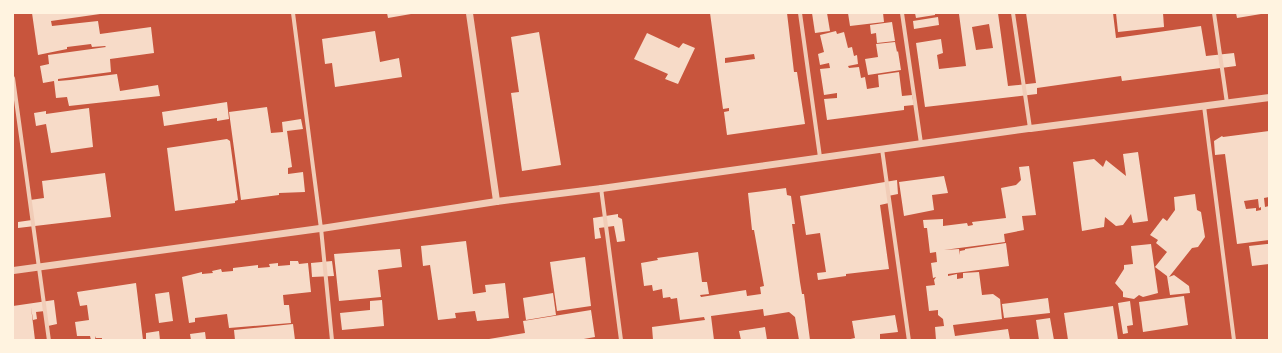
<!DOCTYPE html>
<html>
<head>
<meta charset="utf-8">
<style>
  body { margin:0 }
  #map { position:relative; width:1282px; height:353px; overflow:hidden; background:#c8553d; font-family:"Exo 2",sans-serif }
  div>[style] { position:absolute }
  .building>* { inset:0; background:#f7dbc8 }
  .minor>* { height:4px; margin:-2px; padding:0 2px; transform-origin:2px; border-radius:2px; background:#f1ccb7 }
  .tertiary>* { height:7px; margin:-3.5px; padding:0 3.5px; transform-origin:3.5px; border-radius:3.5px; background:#f1ccb7 }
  span { translate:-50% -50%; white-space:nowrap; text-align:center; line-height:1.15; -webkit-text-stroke:4px #fff3e0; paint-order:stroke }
  .frame { position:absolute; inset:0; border:14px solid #fff3e0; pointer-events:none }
</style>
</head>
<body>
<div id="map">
  <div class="building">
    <i style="clip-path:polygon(32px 13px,99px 13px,100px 14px,51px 21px,52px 26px,98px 21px,100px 34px,151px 27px,154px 53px,110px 59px,111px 72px,58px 79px,58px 81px,70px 80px,117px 74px,120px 91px,158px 85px,160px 96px,69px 106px,67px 97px,56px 98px,54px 81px,43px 83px,40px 66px,49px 64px,48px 55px,106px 47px,105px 46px,92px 47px,91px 44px,67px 47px,67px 49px,38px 55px)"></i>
    <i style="clip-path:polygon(387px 13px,411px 13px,411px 14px,388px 18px)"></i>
    <i style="clip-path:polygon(evenodd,710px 13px,787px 13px,794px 72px,797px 72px,805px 124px,727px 135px,724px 112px,729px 111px,729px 108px,723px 109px,710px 13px,754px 54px,755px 59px,725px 63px,725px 58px,754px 54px)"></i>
    <i style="clip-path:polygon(812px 13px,827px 13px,830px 31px,815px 33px)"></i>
    <i style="clip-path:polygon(848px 13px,883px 13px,884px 22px,850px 26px)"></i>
    <i style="clip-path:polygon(915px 13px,935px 13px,935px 15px,916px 18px)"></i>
    <i style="clip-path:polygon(evenodd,965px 13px,998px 13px,1008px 86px,1036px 83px,1026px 13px,1113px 13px,1116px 38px,1201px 26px,1206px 56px,1234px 53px,1236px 66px,1122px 81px,1121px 76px,1037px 88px,1037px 94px,925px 107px,916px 43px,941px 39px,943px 53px,937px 55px,939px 69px,966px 66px,959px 14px,965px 13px,989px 24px,993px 48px,976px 50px,972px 27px,989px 24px)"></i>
    <i style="clip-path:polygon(1116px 13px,1163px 13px,1164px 27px,1118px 32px)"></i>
    <i style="clip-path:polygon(1236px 13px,1261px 13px,1261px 14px,1237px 18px)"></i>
    <i style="clip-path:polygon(938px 17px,939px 25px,914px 29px,913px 21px)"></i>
    <i style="clip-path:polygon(892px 22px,895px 41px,877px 43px,876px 33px,871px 34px,870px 25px)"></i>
    <i style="clip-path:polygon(375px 31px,380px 62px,399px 58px,402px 77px,335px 87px,332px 63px,325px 64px,322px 39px)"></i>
    <i style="clip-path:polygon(836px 31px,837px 34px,844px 32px,848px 48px,852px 47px,854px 56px,857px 55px,858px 64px,848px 66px,849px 68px,859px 67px,861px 78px,865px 77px,867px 89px,879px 87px,878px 75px,899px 72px,902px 96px,912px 95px,914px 105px,904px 106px,904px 110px,827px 120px,824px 99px,837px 98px,837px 93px,824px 95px,820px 69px,830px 68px,829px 63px,820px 65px,818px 54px,824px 52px,820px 35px)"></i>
    <i style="clip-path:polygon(539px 32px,561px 165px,522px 171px,511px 93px,519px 92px,511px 37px)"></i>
    <i style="clip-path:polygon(647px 33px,679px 48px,683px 43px,695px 48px,678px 84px,665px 79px,668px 74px,634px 59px)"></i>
    <i style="clip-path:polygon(895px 42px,897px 52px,898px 51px,901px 70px,868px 75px,865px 59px,878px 57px,876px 44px)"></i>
    <i style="clip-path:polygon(227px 102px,229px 119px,217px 121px,217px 118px,164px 126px,162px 112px)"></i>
    <i style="clip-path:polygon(267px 107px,271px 133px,283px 132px,282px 122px,301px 119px,303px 129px,287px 131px,292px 167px,288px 168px,288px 174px,303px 172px,305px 192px,279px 193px,279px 195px,241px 200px,229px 112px)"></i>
    <i style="clip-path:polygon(89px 108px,93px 147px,51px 153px,46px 124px,36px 126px,34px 113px,46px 111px,46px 114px)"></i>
    <i style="clip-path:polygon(evenodd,1269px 131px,1269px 197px,1264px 198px,1265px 207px,1269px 206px,1269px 240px,1237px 244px,1225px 154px,1215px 155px,1214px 141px,1222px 136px,1223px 137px,1269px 131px,1258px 199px,1259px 208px,1261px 207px,1261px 210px,1256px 211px,1256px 208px,1246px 209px,1244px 201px,1258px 199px)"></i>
    <i style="clip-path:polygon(227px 139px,230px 141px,238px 200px,235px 201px,235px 203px,175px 211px,167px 148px)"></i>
    <i style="clip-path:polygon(1138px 152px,1148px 221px,1133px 223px,1131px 214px,1123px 225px,1116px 226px,1105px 217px,1104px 227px,1082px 231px,1073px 162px,1094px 159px,1103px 167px,1106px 160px,1126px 176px,1123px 154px)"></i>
    <i style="clip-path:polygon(1029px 166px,1036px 215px,1022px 216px,1024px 230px,1004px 234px,1005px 242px,944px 250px,959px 249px,960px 255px,960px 251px,965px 250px,965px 249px,1006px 243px,1009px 266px,948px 274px,948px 276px,957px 274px,957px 279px,963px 278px,963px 273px,979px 272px,982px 295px,993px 294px,1000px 299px,1002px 319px,953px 325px,955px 336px,1008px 329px,1010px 340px,936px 340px,935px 327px,944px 326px,943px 319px,938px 315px,938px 310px,929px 311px,926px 286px,935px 285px,934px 280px,936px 277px,933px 278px,931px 263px,937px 262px,936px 252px,930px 253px,927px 228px,924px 228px,923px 220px,943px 219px,943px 226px,967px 223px,968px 226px,973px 225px,972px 222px,1006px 218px,1001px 188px,1016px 185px,1021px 180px,1019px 167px)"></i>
    <i style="clip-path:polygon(105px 173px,111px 217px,18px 228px,18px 222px,32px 220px,30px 200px,44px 198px,42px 181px)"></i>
    <i style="clip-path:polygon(944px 176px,948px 193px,932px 195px,934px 210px,904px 216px,899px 182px)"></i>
    <i style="clip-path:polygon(897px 180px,898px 194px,888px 196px,889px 203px,880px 205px,889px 269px,846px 274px,846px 276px,818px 280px,817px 273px,826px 272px,820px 233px,806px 235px,800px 196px)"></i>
    <i style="clip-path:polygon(786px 188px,787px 195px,791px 196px,795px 224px,792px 224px,800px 282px,802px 294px,804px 294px,810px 340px,799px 340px,795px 317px,789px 312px,764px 316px,763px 309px,711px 316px,714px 340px,653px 340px,652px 327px,705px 320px,704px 317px,680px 320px,677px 298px,671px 299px,670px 297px,663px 298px,662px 289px,653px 291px,652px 285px,644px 286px,641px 263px,658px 260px,657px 258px,698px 252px,702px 282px,707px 282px,709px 294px,700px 295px,701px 297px,746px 290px,747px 296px,761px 294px,760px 287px,764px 286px,754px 230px,752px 230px,748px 193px)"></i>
    <i style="clip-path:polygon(1195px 194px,1197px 210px,1201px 212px,1205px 237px,1198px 247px,1192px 248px,1169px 277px,1174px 275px,1189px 286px,1190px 293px,1170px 295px,1167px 276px,1155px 267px,1167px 252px,1156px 243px,1158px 240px,1150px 235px,1163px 218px,1167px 221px,1175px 210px,1174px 197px)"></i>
    <i style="clip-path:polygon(618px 214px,618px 217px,622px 219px,625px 241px,617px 242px,614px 226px,599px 228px,601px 238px,595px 239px,593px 218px)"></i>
    <i style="clip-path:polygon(466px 241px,473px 294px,486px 292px,485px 285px,505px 283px,509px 318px,477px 321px,475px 311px,455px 313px,456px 318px,438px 320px,430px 265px,423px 266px,421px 246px)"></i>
    <i style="clip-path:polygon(1151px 244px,1158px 293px,1143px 297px,1139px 295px,1134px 299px,1123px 297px,1123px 292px,1115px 283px,1124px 269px,1124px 265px,1133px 264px,1131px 246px)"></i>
    <i style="clip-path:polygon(1267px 244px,1269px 244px,1269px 264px,1252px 266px,1249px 246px)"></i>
    <i style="clip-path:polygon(400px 249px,402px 267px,378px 270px,381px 297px,339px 301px,334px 254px)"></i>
    <i style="clip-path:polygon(585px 257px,591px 306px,557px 311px,550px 262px)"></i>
    <i style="clip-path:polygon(290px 261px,298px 261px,299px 264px,308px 263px,311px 292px,283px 295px,284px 305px,289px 305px,291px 323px,229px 328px,227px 314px,195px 318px,195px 322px,189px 323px,182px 277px,202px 272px,202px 274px,213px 273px,212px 271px,221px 269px,222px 272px,233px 271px,233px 268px,258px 265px,258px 268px,270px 267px,269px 264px,278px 263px,278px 266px,290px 265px)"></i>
    <i style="clip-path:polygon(332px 261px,334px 276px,312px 277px,311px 263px)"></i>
    <i style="clip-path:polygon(136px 283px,143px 340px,102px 340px,102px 338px,96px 338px,96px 336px,95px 339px,91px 340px,90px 336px,77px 336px,75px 322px,89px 320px,87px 305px,80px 306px,77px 292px)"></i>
    <i style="clip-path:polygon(169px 292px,173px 321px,159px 323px,155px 294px)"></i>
    <i style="clip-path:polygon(553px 293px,556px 315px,526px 320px,523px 298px)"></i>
    <i style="clip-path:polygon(1184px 296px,1188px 325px,1143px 332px,1139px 302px)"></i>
    <i style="clip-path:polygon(1048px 298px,1050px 313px,1004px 318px,1002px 304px)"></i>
    <i style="clip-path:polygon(54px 300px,57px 324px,48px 326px,45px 311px,36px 312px,37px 319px,33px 320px,31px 307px,35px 340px,13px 340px,13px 306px)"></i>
    <i style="clip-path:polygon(382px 300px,384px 326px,342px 330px,340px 313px,370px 310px,370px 301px)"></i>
    <i style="clip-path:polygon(1130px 301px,1133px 325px,1127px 326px,1128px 333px,1123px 334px,1118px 303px)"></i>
    <i style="clip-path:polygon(1113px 306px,1118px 340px,1068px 340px,1064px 313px)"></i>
    <i style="clip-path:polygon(591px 310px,595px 337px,578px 340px,483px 340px,525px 333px,523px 321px)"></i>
    <i style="clip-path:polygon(895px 315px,898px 332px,880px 334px,880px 340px,846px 340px,855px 338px,852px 321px)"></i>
    <i style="clip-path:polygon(1050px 318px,1054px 340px,1039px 340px,1036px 320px)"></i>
    <i style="clip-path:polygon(293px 324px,295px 340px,235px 340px,234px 330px)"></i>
    <i style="clip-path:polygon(765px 327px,767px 340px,741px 340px,739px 331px)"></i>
    <i style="clip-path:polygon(159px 331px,160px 340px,146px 340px,146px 333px)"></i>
    <i style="clip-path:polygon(205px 332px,206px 340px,191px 340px,190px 334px)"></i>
  </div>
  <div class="minor">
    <i style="left:293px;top:13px;width:217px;rotate:82.6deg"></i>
    <i style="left:321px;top:228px;width:113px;rotate:84.4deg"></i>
    <i style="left:800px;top:13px;width:146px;rotate:82.1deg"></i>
    <i style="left:902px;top:13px;width:132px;rotate:81.7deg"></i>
    <i style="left:1013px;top:13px;width:116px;rotate:81.6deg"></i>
    <i style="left:1214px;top:13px;width:91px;rotate:81.8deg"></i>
    <i style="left:13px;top:78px;width:264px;rotate:82.2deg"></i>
    <i style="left:1204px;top:106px;width:236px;rotate:82.7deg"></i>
    <i style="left:882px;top:149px;width:193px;rotate:82deg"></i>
    <i style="left:601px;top:188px;width:153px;rotate:82.5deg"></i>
  </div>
  <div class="tertiary">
    <i style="left:469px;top:13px;width:190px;rotate:81.8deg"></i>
    <i style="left:13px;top:270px;width:311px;rotate:-7.8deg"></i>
    <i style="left:321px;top:228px;width:177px;rotate:-8.8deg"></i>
    <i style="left:496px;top:201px;width:106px;rotate:-7.1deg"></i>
    <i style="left:601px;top:188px;width:433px;rotate:-8deg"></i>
    <i style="left:1030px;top:128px;width:241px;rotate:-7.4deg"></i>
  </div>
  <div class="frame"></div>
</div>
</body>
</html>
